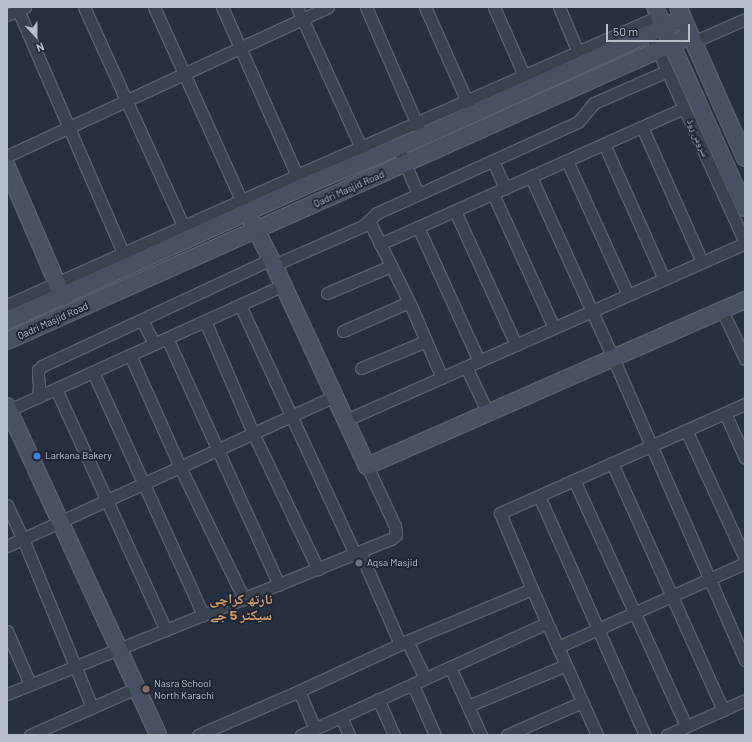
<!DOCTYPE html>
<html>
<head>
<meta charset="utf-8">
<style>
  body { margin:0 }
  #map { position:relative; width:752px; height:742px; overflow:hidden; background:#263040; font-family:Barlow,"Noto Naskh Arabic",sans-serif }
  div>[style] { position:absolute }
  .roads { filter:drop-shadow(1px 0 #58606e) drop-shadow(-1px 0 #58606e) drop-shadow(0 1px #58606e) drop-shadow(0 -1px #58606e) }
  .street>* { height:11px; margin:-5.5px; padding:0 5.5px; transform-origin:5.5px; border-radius:5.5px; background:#3a4250 }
  .secondary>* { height:16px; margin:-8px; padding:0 8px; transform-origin:8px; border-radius:8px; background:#485163 }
  .dots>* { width:11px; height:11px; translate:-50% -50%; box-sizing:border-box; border:2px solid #1f2736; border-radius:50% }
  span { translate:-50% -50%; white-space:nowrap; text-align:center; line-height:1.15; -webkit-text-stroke:4px #1f2736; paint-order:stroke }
  .street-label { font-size:10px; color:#b7bdcb }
  .poi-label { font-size:10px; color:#b7bdcb }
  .left { translate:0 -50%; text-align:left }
  .district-label { font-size:14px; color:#d59c68; font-weight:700 }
  .frame { position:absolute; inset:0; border:8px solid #b7bdcb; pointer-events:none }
  .north { position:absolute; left:16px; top:16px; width:40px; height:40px; -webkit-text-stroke:3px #1f2736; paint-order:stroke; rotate:159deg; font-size:11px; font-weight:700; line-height:16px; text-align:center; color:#b7bdcb }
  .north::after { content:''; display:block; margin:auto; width:14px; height:18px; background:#b7bdcb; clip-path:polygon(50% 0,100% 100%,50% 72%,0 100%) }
  .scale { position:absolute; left:606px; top:24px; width:84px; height:18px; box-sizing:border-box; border:2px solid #b7bdcb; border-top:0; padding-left:5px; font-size:12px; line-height:14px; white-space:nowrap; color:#b7bdcb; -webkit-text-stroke:3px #1f2736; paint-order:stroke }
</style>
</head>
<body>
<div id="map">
  <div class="roads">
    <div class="street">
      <i style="left:84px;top:7px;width:247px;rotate:65.6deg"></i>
      <i style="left:154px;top:7px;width:218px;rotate:65.7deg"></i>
      <i style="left:222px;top:7px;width:192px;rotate:66deg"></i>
      <i style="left:297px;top:7px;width:162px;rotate:65.5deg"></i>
      <i style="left:366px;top:7px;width:133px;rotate:66.5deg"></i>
      <i style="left:425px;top:7px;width:108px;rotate:66deg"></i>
      <i style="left:494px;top:7px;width:82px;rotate:66.3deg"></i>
      <i style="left:559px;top:7px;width:54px;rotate:67.2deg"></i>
      <i style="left:18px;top:10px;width:272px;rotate:66.6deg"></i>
      <i style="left:7px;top:15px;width:20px;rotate:-24deg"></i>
      <i style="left:650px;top:33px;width:230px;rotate:65.6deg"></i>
      <i style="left:693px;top:42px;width:57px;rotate:-23.9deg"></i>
      <i style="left:642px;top:127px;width:148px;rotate:66deg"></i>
      <i style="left:604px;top:144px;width:148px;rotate:66deg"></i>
      <i style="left:398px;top:147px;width:51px;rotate:66.9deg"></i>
      <i style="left:7px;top:156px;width:354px;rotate:-24.9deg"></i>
      <i style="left:493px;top:161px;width:30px;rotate:66deg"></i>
      <i style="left:567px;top:161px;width:147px;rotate:65.5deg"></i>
      <i style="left:531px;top:177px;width:199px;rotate:65.6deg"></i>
      <i style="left:613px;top:358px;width:330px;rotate:66.4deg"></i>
      <i style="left:493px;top:194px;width:147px;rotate:65.5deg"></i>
      <i style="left:455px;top:211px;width:147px;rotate:65.5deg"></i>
      <i style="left:369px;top:221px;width:95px;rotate:63.7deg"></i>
      <i style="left:411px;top:306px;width:78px;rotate:66.7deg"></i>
      <i style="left:418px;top:227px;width:147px;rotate:65.5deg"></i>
      <i style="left:380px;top:244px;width:333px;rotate:-24.1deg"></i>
      <i style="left:274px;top:265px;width:97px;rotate:-23.7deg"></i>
      <i style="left:363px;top:226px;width:19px;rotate:-43deg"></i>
      <i style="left:377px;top:213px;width:221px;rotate:-24.4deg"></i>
      <i style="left:578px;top:122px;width:25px;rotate:-50deg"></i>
      <i style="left:594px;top:103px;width:80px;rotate:-23.7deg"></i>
      <i style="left:327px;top:293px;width:69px;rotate:-22.9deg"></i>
      <i style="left:7px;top:305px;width:318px;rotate:-24.1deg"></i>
      <i style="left:297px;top:175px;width:395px;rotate:-23.7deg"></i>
      <i style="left:240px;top:305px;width:274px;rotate:65.2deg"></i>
      <i style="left:722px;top:310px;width:54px;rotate:64.9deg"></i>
      <i style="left:142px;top:320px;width:27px;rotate:63deg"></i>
      <i style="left:205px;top:321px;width:122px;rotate:66.8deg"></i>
      <i style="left:253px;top:433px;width:151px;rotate:64.5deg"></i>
      <i style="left:343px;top:331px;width:72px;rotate:-23.7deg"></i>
      <i style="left:167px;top:338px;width:271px;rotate:65.6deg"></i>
      <i style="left:130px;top:355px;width:123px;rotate:65.9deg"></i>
      <i style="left:180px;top:467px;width:147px;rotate:64.1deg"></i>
      <i style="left:466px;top:367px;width:51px;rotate:64.4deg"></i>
      <i style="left:361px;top:368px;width:70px;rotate:-22.6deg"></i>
      <i style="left:93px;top:372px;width:267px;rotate:65.6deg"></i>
      <i style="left:56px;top:389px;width:265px;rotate:65.5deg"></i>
      <i style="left:38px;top:397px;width:12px;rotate:-85deg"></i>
      <i style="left:39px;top:385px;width:10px;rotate:-96deg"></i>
      <i style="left:38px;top:375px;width:5px;rotate:-90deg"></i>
      <i style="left:38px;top:370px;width:6px;rotate:-45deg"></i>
      <i style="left:42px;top:366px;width:253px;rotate:-25deg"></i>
      <i style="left:9px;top:410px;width:301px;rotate:-24.5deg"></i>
      <i style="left:725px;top:413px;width:49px;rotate:66deg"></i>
      <i style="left:346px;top:420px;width:436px;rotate:-23.9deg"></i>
      <i style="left:686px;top:430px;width:141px;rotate:65.3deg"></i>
      <i style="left:612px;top:463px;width:271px;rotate:65.8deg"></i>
      <i style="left:574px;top:480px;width:270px;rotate:65.5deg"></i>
      <i style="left:539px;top:496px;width:261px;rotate:66.1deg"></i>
      <i style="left:7px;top:505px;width:38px;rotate:65deg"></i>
      <i style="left:23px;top:539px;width:182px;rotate:67.7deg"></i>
      <i style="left:7px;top:546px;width:361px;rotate:-24.6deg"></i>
      <i style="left:360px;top:552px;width:100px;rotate:66.5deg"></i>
      <i style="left:7px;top:631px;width:58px;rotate:66.5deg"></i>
      <i style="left:407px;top:641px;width:41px;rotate:64.1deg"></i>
      <i style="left:558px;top:647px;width:205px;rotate:-24.2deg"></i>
      <i style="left:450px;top:667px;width:75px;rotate:65.5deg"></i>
      <i style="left:413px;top:685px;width:55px;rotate:66.3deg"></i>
      <i style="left:299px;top:691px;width:41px;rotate:67.2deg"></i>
      <i style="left:7px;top:694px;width:414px;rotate:-22deg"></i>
      <i style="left:391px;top:539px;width:6px;rotate:-39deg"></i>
      <i style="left:396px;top:535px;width:9px;rotate:-96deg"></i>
      <i style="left:395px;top:526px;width:66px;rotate:-115deg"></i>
      <i style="left:378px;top:699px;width:39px;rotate:66deg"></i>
      <i style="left:468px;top:706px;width:106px;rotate:-22.7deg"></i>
      <i style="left:341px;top:717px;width:20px;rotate:66deg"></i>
      <i style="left:30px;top:735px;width:116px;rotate:-23.9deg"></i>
      <i style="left:198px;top:735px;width:110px;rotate:-23.5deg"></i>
      <i style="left:299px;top:691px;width:119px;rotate:-24.8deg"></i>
      <i style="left:407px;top:641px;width:135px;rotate:-22.6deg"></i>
      <i style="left:301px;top:735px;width:270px;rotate:-24.5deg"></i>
      <i style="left:507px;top:735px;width:82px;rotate:-23.7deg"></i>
      <i style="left:597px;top:735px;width:160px;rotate:-114deg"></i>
      <i style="left:532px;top:589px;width:82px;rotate:-112.8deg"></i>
      <i style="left:500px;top:513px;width:268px;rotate:-24deg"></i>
      <i style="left:667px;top:735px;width:85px;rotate:-24.2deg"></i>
    </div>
    <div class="secondary">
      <i style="left:655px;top:7px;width:220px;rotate:65.9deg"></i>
      <i style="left:678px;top:7px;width:165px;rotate:66.1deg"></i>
      <i style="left:7px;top:167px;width:142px;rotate:66.7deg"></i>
      <i style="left:252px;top:222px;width:48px;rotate:62.9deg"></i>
      <i style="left:274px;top:265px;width:221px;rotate:65.2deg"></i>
      <i style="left:367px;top:466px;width:413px;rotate:-23.7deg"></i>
      <i style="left:7px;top:321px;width:324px;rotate:-24.4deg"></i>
      <i style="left:302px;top:187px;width:130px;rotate:-22.6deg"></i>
      <i style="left:422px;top:137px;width:287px;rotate:-24.5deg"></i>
      <i style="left:7px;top:341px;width:748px;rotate:-24.06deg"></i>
      <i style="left:7px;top:406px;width:362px;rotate:65.3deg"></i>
    </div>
  </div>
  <div class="dots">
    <i style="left:37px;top:456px;background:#3f7fe0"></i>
    <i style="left:359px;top:563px;background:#6b7280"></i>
    <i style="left:146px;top:689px;background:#8d6e63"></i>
  </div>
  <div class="street-label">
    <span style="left:698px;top:138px;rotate:66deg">سروس روڈ</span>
    <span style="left:349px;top:189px;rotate:-24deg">Qadri Masjid Road</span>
    <span style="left:53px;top:321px;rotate:-24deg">Qadri Masjid Road</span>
  </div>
  <div class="poi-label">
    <span class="left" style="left:45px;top:456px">Larkana Bakery</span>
    <span class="left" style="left:367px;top:563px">Aqsa Masjid</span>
    <span class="left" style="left:154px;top:689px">Nasra School<br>North Karachi</span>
  </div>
  <div class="district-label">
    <span style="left:241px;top:607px">نارتھ کراچی<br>سیکٹر 5 جے</span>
  </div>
  <div class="frame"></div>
  <div class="north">N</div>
  <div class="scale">50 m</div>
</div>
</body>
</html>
